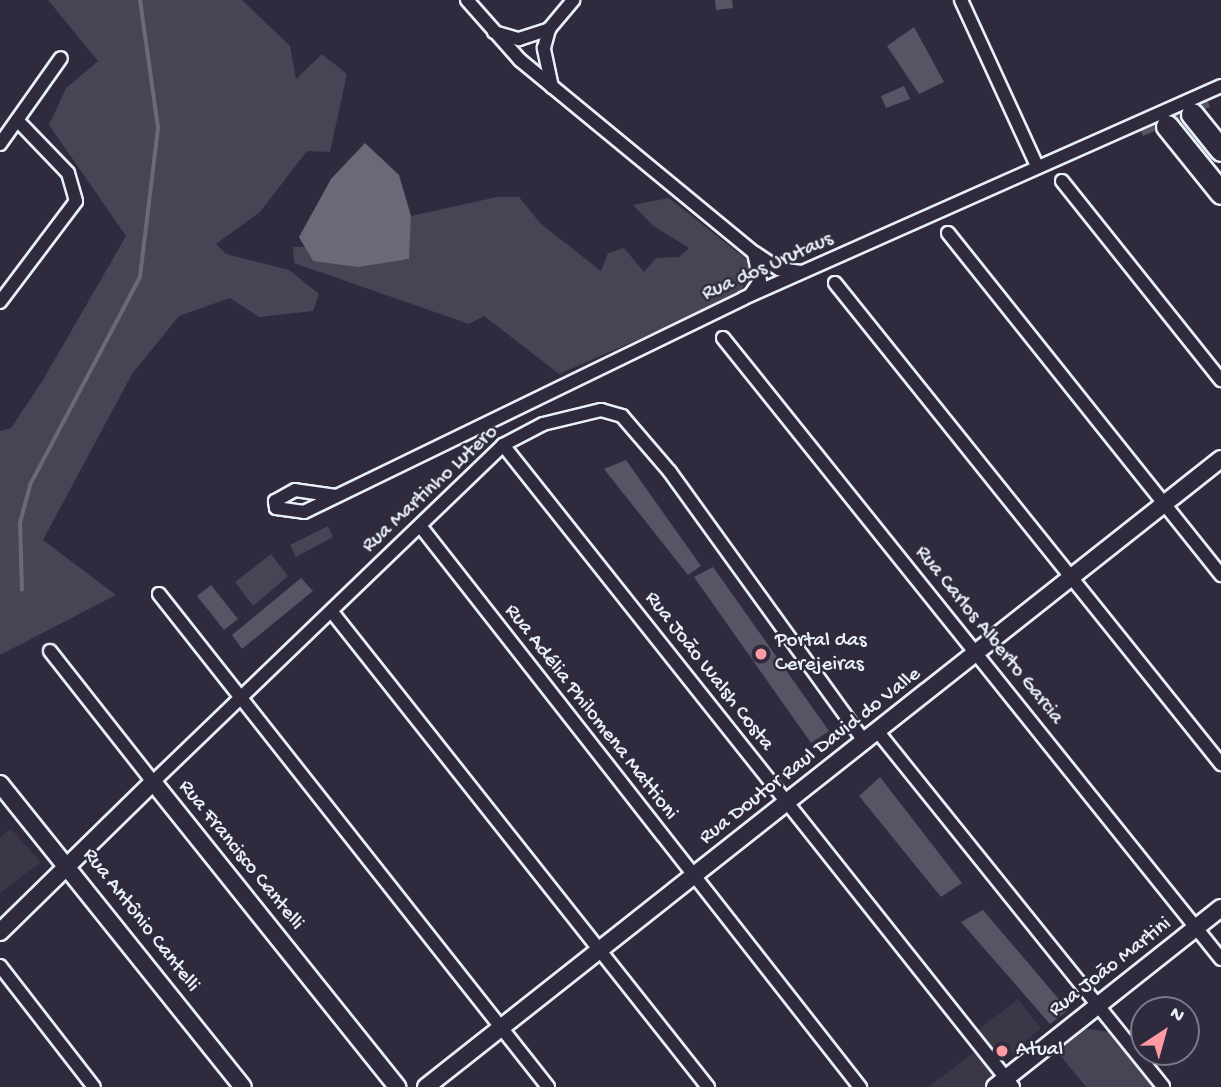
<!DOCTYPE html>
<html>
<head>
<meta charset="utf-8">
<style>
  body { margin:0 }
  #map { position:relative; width:1221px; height:1087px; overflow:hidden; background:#2f2a3d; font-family:"Gochi Hand",sans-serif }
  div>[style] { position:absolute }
  .built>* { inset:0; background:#3b3749 }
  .green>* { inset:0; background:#464455 }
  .water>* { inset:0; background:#696978 }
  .stream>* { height:3.5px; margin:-1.75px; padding:0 1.75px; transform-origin:1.75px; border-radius:1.75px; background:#696978 }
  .building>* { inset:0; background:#575565 }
  .roads { filter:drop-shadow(2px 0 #e8f1f8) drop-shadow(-2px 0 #e8f1f8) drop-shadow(0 2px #e8f1f8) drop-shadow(0 -2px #e8f1f8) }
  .minor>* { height:12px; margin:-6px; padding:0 6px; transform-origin:6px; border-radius:6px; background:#2f2a3d }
  .tertiary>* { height:16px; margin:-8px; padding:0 8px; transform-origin:8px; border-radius:8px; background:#2f2a3d }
  .primary>* { height:21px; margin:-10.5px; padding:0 10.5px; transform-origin:10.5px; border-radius:10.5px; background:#2f2a3d }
  .dots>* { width:19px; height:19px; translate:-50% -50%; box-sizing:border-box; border:4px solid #2f2a3d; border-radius:50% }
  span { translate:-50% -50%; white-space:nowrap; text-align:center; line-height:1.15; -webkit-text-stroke:5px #2f2a3d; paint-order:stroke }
  .street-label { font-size:21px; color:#e8f1f8 }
  .poi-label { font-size:21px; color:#e8f1f8 }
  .left { translate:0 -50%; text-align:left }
  .north { position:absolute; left:1130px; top:996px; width:70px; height:70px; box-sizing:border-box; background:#2f2a3d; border:2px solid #797a88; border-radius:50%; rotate:36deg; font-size:19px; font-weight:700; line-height:28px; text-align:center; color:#e8f1f8 }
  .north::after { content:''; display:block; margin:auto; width:24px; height:32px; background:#ff9aa2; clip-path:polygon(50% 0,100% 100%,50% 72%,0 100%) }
</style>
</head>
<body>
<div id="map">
  <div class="built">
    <i style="clip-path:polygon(11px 829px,41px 862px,0 893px,0 837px)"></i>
    <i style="clip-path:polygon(1018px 999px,1041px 1028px,1003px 1062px,978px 1030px)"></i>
    <i style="clip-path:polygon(974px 1052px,995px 1079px,984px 1087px,929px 1087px)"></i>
  </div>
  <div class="green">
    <i style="clip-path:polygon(48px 0,242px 0,290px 46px,296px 79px,322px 54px,347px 74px,330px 152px,307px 151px,260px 212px,216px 244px,226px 254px,289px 270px,319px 294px,313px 311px,259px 317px,230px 298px,179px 316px,132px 374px,43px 540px,116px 595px,0 655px,0 431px,11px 428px,43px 380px,126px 236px,49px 125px,66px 88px,98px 61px)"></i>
    <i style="clip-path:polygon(497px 197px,519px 197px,541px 224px,601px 271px,608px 253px,624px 248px,644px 272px,656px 258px,679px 257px,689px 248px,652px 225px,633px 205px,669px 198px,751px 263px,740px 295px,559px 374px,484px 316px,469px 324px,294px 263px,293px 247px,305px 247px,313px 261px,408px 260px,411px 216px)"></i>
    <i style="clip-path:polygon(328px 526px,333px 537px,296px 557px,290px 545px)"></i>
    <i style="clip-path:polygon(271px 554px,288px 576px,253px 606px,235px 582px)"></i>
    <i style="clip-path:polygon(1082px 1028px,1109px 1032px,1153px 1087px,1086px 1087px,1055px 1049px)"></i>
  </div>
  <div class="water">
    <i style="clip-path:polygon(365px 143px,399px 175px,411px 216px,409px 259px,358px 267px,313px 261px,299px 237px,331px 179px)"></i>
  </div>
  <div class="stream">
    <i style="left:22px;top:590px;width:67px;rotate:-91.7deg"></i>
    <i style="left:20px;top:523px;width:39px;rotate:-75deg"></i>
    <i style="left:30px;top:485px;width:235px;rotate:-62.1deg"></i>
    <i style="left:140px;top:277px;width:150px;rotate:-83.1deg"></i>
    <i style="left:158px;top:128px;width:129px;rotate:-98deg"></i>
  </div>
  <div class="building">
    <i style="clip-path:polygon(715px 0,732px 0,733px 8px,716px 10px)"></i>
    <i style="clip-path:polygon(914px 27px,944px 82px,919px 94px,887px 46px)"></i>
    <i style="clip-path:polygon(904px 86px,910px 99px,886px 108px,881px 96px)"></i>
    <i style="clip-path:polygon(1206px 97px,1210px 107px,1173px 123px,1168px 113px)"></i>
    <i style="clip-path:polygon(1166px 114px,1171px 124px,1143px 136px,1139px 127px)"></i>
    <i style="clip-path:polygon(626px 460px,701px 566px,688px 575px,604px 469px)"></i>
    <i style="clip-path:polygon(713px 567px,829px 731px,811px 743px,694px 577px)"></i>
    <i style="clip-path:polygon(301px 578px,313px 591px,242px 649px,232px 635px)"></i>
    <i style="clip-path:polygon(211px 585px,238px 619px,224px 630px,197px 596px)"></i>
    <i style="clip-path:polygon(880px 777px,962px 883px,941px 897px,859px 796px)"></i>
    <i style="clip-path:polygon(983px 910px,1068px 1010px,1050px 1024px,961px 922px)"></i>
  </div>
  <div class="roads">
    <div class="minor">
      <i style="left:467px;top:0;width:80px;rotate:48.5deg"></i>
      <i style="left:520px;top:60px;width:303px;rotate:39.5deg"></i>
      <i style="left:754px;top:253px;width:29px;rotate:78deg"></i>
      <i style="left:760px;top:281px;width:16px;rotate:125deg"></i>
      <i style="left:961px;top:0;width:183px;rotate:65.4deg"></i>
      <i style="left:494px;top:32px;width:26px;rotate:16deg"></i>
      <i style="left:519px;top:39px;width:32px;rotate:-18deg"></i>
      <i style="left:552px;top:87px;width:40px;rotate:-102deg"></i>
      <i style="left:544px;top:48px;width:20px;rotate:-75deg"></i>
      <i style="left:549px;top:29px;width:38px;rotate:-50deg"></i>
      <i style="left:0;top:144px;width:105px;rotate:-54.7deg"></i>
      <i style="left:1062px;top:181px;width:255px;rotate:51.4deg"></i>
      <i style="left:948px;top:233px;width:438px;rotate:51.4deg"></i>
      <i style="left:755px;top:253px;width:29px;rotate:34deg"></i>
      <i style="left:779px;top:269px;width:22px;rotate:8deg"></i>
      <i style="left:835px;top:283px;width:617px;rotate:51.25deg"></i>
      <i style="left:0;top:302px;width:126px;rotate:-53deg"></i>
      <i style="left:76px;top:201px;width:29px;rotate:-106deg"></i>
      <i style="left:68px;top:173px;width:72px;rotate:-133.9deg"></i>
      <i style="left:723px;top:338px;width:796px;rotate:51.27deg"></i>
      <i style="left:503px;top:445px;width:820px;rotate:51.54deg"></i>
      <i style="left:336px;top:496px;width:41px;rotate:-171.7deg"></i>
      <i style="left:295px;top:490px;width:23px;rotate:151deg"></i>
      <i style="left:275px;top:501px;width:7px;rotate:82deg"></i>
      <i style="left:276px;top:508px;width:28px;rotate:8deg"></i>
      <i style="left:304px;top:512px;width:489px;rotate:-25.9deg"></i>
      <i style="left:744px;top:298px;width:522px;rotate:-23.96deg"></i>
      <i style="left:421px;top:527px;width:712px;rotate:51.91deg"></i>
      <i style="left:159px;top:594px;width:628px;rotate:51.72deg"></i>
      <i style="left:332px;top:612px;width:606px;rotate:51.64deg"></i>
      <i style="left:50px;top:651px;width:167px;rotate:51.8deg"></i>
      <i style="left:153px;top:782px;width:486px;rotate:-43.9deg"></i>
      <i style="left:503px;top:445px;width:45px;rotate:-27.7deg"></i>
      <i style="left:543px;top:424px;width:60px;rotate:-13.6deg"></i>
      <i style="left:601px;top:410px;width:22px;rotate:16deg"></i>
      <i style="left:622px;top:416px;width:74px;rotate:49.4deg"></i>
      <i style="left:670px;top:472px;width:333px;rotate:54.2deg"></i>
      <i style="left:878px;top:732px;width:455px;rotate:51.2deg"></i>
      <i style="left:0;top:966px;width:153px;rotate:52.2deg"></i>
    </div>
    <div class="tertiary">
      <i style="left:0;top:784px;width:388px;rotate:51.3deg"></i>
      <i style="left:0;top:932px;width:214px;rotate:-44.4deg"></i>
      <i style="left:153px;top:782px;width:391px;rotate:51.3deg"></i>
      <i style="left:426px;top:1087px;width:1013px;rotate:-38.31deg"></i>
      <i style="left:995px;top:1087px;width:288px;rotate:-38.4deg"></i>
    </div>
    <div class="primary">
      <i style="left:1192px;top:114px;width:46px;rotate:51.1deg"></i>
      <i style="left:1167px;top:126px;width:86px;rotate:51.1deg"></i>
    </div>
  </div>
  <div class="dots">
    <i style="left:761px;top:654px;background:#ff9aa2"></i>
    <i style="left:1002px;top:1051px;background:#ff9aa2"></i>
  </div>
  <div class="street-label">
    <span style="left:768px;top:268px;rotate:-24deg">Rua dos Urutaus</span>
    <span style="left:431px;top:490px;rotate:-43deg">Rua Martinho Lutero</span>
    <span style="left:988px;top:636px;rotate:51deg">Rua Carlos Alberto Garcia</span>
    <span style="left:708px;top:672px;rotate:52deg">Rua João Walsh Costa</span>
    <span style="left:590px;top:713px;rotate:52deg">Rua Adélia Philomena Mattioni</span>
    <span style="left:811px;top:757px;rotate:-38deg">Rua Doutor Raul David do Valle</span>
    <span style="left:240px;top:856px;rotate:51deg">Rua Francisco Cantelli</span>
    <span style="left:140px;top:921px;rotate:52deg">Rua Antônio Cantelli</span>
    <span style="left:1111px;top:968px;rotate:-38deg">Rua João Martini</span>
  </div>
  <div class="poi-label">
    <span class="left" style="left:775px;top:654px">Portal das<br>Cerejeiras</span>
    <span class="left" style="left:1016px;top:1051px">Atual</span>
  </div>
  <div class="north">N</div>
</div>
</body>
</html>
